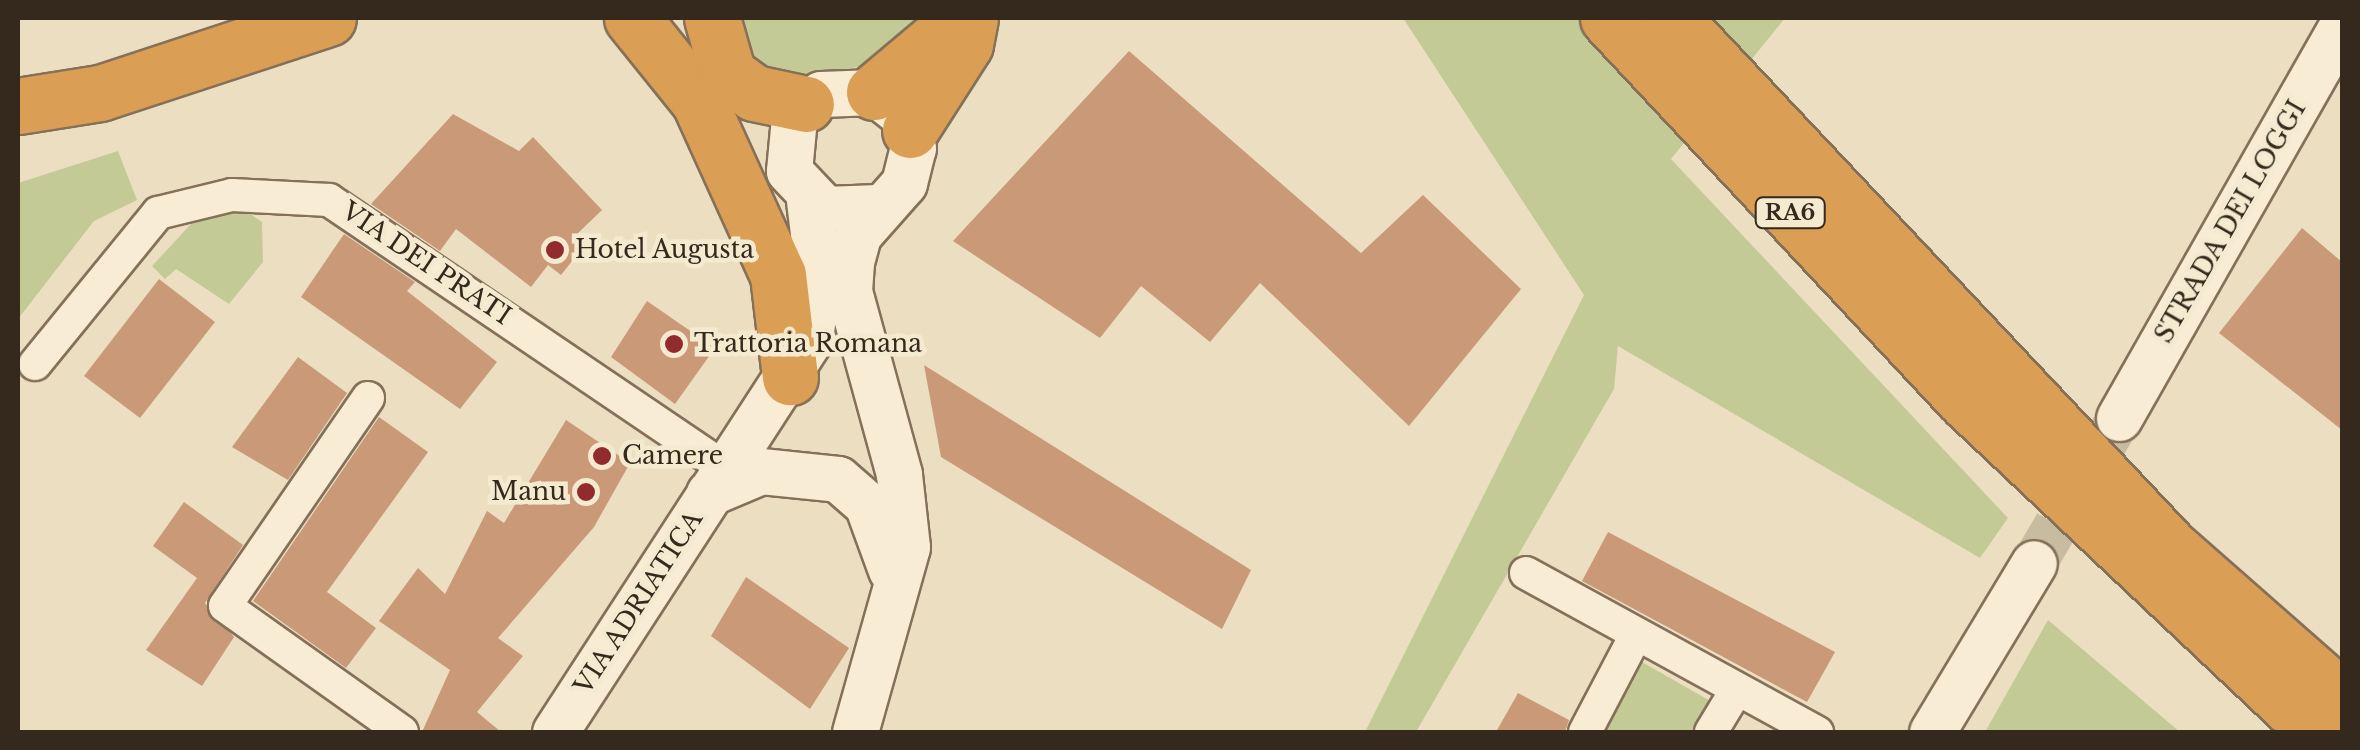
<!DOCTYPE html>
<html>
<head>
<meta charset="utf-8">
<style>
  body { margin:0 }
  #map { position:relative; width:2360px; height:750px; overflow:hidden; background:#ecdfc1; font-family:"Libre Baskerville",serif }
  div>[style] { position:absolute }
  .green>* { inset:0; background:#c4ca96 }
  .building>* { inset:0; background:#c99978 }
  .secondary-tunnel>* { height:45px; margin-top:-22.5px; transform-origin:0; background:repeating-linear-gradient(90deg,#c7bba0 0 45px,transparent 0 67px) }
  .roads { filter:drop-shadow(2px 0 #857059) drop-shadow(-2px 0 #857059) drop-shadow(0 2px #857059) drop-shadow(0 -2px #857059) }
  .street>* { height:32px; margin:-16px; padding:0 16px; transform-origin:16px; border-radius:16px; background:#f8edd4 }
  .secondary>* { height:45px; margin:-22.5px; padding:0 22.5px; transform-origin:22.5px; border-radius:22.5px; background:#f8edd4 }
  .highway>* { height:55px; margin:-27.5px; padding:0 27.5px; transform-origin:27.5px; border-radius:27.5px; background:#da9e54 }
  .dots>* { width:28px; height:28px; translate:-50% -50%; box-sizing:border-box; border:5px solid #f4ead0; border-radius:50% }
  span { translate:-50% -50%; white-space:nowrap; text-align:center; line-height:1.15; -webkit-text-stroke:9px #f4ead0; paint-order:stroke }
  .shield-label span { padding:2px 8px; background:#f4ead0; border:2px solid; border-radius:8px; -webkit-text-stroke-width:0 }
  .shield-label { font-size:22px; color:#35291d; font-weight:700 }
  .street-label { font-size:25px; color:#35291d }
  .poi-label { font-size:25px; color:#35291d }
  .left { translate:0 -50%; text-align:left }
  .right { translate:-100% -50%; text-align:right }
  .frame { position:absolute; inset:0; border:20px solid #35291d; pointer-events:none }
</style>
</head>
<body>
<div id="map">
  <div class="green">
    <i style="clip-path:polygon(732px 18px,939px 18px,906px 60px,790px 77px,756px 70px)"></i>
    <i style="clip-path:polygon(1403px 18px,1785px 18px,1671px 159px,2008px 518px,1980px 558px,1618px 346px,1614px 389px,1416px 732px,1365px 732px,1584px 295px)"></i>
    <i style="clip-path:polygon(118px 151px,137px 200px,94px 221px,18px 319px,18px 183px)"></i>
    <i style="clip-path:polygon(239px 206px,262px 222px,263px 262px,229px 304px,176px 269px,165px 279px,152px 266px,204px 210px)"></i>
    <i style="clip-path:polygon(2048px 620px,2180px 732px,1985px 732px)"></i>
    <i style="clip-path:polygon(1642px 662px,1714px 703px,1696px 732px,1601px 732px)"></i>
  </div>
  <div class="building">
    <i style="clip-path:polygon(1129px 51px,1361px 253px,1423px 195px,1521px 289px,1409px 426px,1260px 283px,1210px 342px,1141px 286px,1100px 338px,953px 241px)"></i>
    <i style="clip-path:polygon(453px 114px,519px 151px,533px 137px,602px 210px,575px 236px,580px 251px,561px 275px,548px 265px,531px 287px,456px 229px,440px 251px,371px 204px)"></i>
    <i style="clip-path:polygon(2302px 228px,2342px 262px,2342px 430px,2219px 333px)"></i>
    <i style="clip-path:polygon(344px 234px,415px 282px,407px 291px,497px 362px,460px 409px,301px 297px)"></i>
    <i style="clip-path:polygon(159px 279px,215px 322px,140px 418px,84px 376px)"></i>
    <i style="clip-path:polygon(647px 301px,715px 348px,675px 404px,611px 357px)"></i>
    <i style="clip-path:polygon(298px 357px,347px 393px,288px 480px,232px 447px)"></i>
    <i style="clip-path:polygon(924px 365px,1251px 570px,1222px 629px,941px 457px)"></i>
    <i style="clip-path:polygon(379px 417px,428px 452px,327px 592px,376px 628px,346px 668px,253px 601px)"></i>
    <i style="clip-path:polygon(566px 420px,630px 463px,594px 527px,498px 638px,523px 656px,477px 712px,501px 732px,422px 732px,450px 670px,379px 621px,418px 568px,445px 594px,487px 511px,504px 523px)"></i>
    <i style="clip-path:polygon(184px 502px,243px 545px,205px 603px,234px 637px,202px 686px,146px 650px,197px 578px,153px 546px)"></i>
    <i style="clip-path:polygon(1608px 532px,1835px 652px,1807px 702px,1582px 581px)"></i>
    <i style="clip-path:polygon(746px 577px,849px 648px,810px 709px,711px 636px)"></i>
    <i style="clip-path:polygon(1518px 693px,1569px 720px,1565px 732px,1496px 732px)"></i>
  </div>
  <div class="secondary-tunnel">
    <i style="left:2034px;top:563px;width:168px;rotate:-59.6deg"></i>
  </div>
  <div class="roads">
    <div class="street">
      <i style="left:35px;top:364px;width:195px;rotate:-50.8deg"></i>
      <i style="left:158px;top:213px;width:76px;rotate:-13.7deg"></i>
      <i style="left:232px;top:195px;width:97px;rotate:3deg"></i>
      <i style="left:329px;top:200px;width:480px;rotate:34.1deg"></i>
      <i style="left:368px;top:398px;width:252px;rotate:124.5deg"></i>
      <i style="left:225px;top:606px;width:217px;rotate:35.4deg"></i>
      <i style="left:1526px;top:573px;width:332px;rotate:28.7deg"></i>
      <i style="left:1585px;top:732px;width:110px;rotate:-62.3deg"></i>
      <i style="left:1711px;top:732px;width:50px;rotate:-58.8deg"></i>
    </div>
    <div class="secondary">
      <i style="left:2119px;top:418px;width:451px;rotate:-60.4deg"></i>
      <i style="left:709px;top:493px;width:56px;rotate:-22.9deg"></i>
      <i style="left:761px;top:471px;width:77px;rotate:5.9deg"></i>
      <i style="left:838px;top:479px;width:38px;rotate:41deg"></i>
      <i style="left:867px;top:504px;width:70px;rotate:70deg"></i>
      <i style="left:555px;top:732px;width:468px;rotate:-57deg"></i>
      <i style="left:810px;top:340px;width:66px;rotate:-83.1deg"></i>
      <i style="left:818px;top:274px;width:74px;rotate:-97deg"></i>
      <i style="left:855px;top:732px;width:192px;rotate:-74.3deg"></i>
      <i style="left:907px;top:547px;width:73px;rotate:-96.3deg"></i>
      <i style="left:899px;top:474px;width:190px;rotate:-105.3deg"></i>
      <i style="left:849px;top:291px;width:29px;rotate:-86deg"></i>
      <i style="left:851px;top:262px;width:28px;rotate:-75deg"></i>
      <i style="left:858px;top:235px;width:69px;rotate:-48.5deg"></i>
      <i style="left:904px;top:183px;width:36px;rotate:-76deg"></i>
      <i style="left:913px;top:148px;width:36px;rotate:-108deg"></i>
      <i style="left:902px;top:114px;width:36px;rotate:-142deg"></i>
      <i style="left:874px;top:92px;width:53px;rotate:177.8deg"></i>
      <i style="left:821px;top:94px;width:36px;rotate:138deg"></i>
      <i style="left:794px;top:118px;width:53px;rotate:95.4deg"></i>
      <i style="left:789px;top:171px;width:52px;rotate:46.5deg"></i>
      <i style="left:825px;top:209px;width:53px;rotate:-2.2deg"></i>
      <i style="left:1932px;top:732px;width:197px;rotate:-58.9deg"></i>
    </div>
    <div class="highway">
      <i style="left:632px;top:18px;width:107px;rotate:51.1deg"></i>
      <i style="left:699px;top:101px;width:191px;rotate:65.6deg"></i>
      <i style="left:778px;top:275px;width:103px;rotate:83.3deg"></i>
      <i style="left:712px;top:18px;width:58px;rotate:74.1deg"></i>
      <i style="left:728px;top:74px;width:32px;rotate:36deg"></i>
      <i style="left:754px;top:93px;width:53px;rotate:11.9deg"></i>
      <i style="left:1608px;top:18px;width:523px;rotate:46.94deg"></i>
      <i style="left:1965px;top:400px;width:484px;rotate:43.3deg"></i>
      <i style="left:1672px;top:18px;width:727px;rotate:46.73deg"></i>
      <i style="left:2170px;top:547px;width:229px;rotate:41.3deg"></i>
      <i style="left:874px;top:92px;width:99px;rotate:-40.1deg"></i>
      <i style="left:18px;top:106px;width:83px;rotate:-9deg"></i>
      <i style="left:100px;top:93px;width:240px;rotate:-18.2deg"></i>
      <i style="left:910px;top:130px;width:102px;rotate:-57.4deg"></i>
      <i style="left:965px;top:44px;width:26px;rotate:-79deg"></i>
    </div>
  </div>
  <div class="dots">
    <i style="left:555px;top:250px;background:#922b2d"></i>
    <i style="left:674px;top:344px;background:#922b2d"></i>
    <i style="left:602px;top:456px;background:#922b2d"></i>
    <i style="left:586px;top:492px;background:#922b2d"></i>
  </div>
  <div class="shield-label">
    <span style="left:1790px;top:213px">RA6</span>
  </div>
  <div class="street-label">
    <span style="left:2231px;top:222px;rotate:-60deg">STRADA DEI LOGGI</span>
    <span style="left:426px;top:264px;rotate:34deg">VIA DEI PRATI</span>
    <span style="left:639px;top:603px;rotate:-57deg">VIA ADRIATICA</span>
  </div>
  <div class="poi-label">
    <span class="left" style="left:575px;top:250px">Hotel Augusta</span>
    <span class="left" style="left:694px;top:344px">Trattoria Romana</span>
    <span class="left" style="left:622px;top:456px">Camere</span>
    <span class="right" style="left:566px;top:492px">Manu</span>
  </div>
  <div class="frame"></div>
</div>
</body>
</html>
